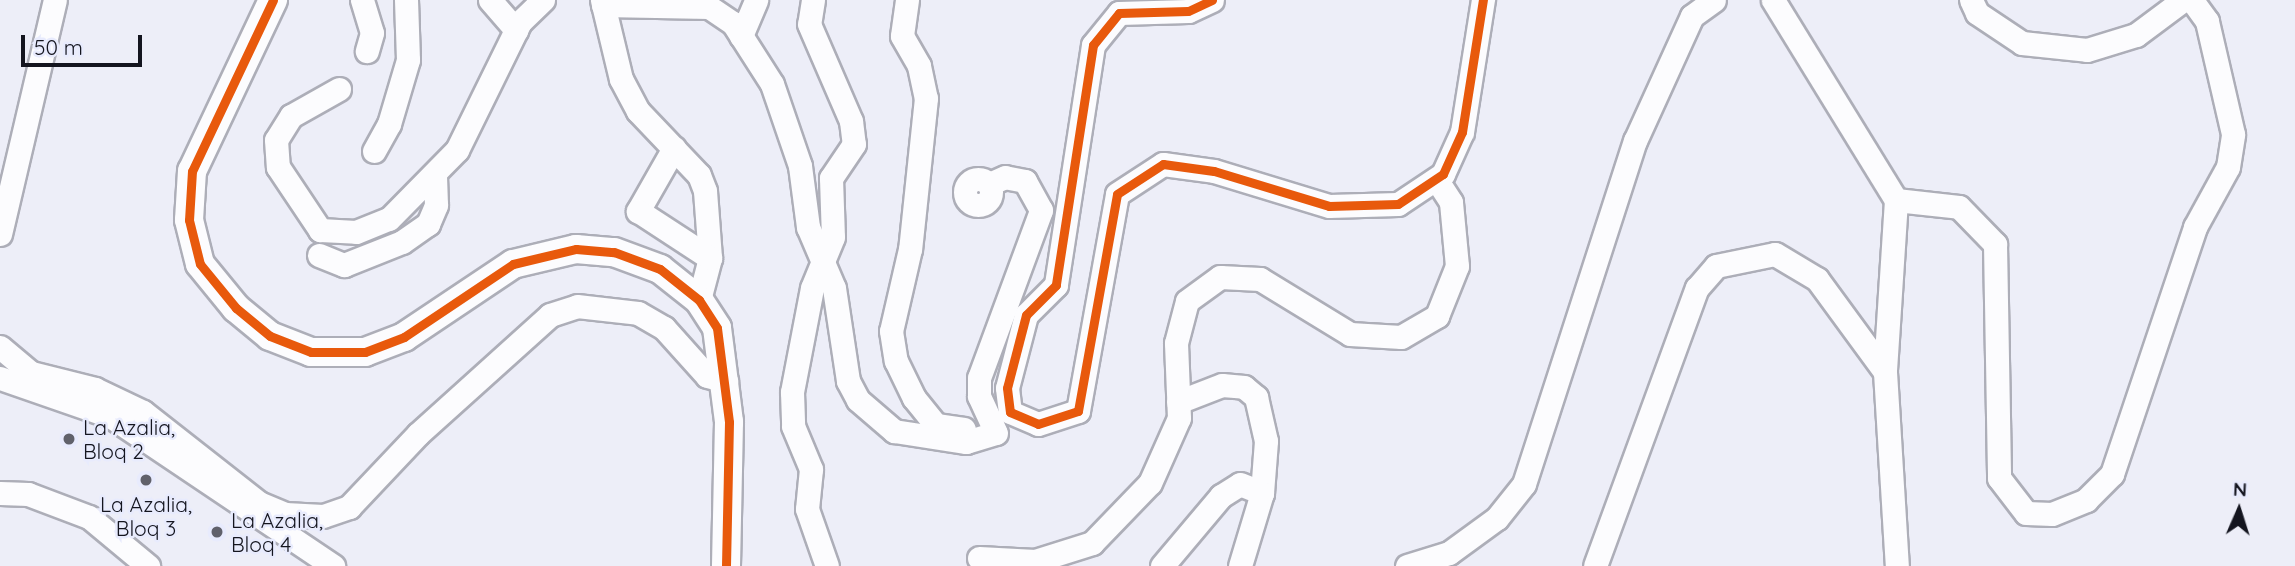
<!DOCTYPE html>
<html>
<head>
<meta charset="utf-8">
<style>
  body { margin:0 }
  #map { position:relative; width:2295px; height:566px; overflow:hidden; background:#edeef8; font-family:Quicksand,sans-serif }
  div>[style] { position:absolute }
  .roads { filter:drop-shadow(2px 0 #adaeb8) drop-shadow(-2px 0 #adaeb8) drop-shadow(0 2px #adaeb8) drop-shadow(0 -2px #adaeb8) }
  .minor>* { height:23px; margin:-11.5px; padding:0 11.5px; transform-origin:11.5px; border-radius:11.5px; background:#fcfcfe }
  .minor>.ring { margin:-11.5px; padding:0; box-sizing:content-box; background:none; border:23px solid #fcfcfe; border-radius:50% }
  .major>* { height:28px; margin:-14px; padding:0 14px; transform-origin:14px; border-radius:14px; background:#fcfcfe }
  .cycleway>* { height:9px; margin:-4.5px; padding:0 4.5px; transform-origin:4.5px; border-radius:4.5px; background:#e8590c }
  .dots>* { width:19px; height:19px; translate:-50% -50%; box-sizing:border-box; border:4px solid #e8ebfd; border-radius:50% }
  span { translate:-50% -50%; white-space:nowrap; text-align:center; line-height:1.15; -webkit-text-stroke:5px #e8ebfd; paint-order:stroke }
  .poi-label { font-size:21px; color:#14151f }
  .left { translate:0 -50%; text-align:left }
  .north { position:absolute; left:2204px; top:475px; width:70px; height:70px; -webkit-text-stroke:5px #e8ebfd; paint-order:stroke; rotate:3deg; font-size:19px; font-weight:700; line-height:28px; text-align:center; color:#14151f }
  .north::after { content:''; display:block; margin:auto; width:24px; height:32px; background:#14151f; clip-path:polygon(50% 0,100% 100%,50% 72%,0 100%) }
  .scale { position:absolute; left:21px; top:35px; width:121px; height:32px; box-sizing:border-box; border:4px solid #14151f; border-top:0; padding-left:9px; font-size:21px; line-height:24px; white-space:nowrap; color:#14151f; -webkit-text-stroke:5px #e8ebfd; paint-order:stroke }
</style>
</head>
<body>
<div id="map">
  <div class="roads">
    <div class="minor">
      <i style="left:362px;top:0;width:34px;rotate:73deg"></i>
      <i style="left:372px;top:33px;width:19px;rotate:106deg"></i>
      <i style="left:490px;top:0;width:40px;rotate:49deg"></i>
      <i style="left:602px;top:0;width:81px;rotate:76.5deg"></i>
      <i style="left:621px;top:79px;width:36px;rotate:62deg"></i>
      <i style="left:638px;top:111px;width:88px;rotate:46.4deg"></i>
      <i style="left:699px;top:175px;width:17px;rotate:69deg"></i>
      <i style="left:705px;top:191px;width:67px;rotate:85.7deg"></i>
      <i style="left:710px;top:258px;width:43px;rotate:104.7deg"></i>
      <i style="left:813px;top:0;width:24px;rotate:99deg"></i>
      <i style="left:809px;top:24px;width:106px;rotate:66.6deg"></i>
      <i style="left:851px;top:121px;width:23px;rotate:83deg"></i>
      <i style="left:854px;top:144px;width:41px;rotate:124.1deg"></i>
      <i style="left:831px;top:178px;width:59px;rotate:88.1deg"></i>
      <i style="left:833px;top:237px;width:55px;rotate:112.4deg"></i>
      <i style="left:812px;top:288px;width:106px;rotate:100.9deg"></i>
      <i style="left:792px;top:392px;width:34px;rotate:88deg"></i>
      <i style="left:793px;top:426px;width:47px;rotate:67.3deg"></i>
      <i style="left:811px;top:469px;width:40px;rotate:95.7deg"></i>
      <i style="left:807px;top:509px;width:60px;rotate:70.7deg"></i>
      <i style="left:907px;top:0;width:36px;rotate:98deg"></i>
      <i style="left:902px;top:36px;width:34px;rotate:60deg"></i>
      <i style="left:919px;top:66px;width:33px;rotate:78deg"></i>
      <i style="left:926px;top:98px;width:152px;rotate:96deg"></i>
      <i style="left:910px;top:249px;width:84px;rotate:103deg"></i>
      <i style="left:891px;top:331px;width:30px;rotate:81deg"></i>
      <i style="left:896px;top:361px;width:41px;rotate:64.1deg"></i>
      <i style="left:914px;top:398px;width:35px;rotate:51deg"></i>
      <i style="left:936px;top:425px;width:28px;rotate:8deg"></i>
      <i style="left:1212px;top:0;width:26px;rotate:155deg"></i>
      <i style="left:1188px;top:11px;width:69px;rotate:178.3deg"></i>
      <i style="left:1119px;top:13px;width:41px;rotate:129.1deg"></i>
      <i style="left:1093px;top:45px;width:243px;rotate:98.8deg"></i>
      <i style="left:1056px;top:285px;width:42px;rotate:135deg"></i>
      <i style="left:1026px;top:315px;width:75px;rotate:104.6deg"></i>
      <i style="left:1007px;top:388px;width:24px;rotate:83deg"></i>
      <i style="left:1010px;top:412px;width:30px;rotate:23deg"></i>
      <i style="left:1038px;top:424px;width:42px;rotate:-18deg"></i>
      <i style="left:1078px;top:411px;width:220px;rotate:-79.8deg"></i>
      <i style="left:1117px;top:194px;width:55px;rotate:-33.1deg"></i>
      <i style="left:1163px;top:164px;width:51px;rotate:7.8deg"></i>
      <i style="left:1214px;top:171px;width:120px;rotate:16.9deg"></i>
      <i style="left:1329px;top:206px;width:69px;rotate:-1.7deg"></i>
      <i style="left:1398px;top:204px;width:54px;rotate:-33.7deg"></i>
      <i style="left:1443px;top:174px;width:46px;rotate:-65.7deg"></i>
      <i style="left:1462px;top:132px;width:134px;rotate:-81deg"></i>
      <i style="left:1773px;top:0;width:235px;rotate:58.4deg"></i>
      <i style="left:1896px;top:200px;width:172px;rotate:93.7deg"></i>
      <i style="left:1885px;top:372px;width:194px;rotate:86.5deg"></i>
      <i style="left:1971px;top:0;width:14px;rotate:65deg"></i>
      <i style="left:1977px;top:13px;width:54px;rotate:33.7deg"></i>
      <i style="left:2022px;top:43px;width:65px;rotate:6.1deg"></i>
      <i style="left:2087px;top:50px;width:51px;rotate:-17deg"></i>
      <i style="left:2136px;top:35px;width:59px;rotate:-36.7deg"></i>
      <i style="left:603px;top:5px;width:106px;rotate:1.1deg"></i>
      <i style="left:709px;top:7px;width:29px;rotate:34deg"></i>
      <i style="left:733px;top:23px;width:72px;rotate:57.4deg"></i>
      <i style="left:772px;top:84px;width:87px;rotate:71.1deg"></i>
      <i style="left:800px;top:166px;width:62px;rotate:82.5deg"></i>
      <i style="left:808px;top:227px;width:66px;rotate:66.9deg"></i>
      <i style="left:834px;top:288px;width:94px;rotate:81.4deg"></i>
      <i style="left:848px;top:381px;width:21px;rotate:62deg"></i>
      <i style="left:858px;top:400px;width:48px;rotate:40.7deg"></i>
      <i style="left:894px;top:431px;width:73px;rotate:8.7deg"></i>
      <i style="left:966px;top:442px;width:31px;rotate:-17deg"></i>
      <i style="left:996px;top:433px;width:41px;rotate:-114.7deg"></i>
      <i style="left:979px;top:396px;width:18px;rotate:-90deg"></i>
      <i style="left:979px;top:378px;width:179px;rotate:-69.7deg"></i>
      <i style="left:1041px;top:210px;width:33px;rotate:-119deg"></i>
      <i style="left:1025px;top:181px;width:20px;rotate:-169deg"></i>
      <i style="left:1005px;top:177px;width:17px;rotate:156deg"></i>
      <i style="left:741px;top:36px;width:39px;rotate:-67deg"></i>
      <i style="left:339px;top:89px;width:55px;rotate:150.6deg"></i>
      <i style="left:291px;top:116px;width:28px;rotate:122deg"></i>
      <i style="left:276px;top:140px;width:27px;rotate:86deg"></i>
      <i style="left:278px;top:167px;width:76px;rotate:56.3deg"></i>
      <i style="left:320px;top:230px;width:36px;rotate:3deg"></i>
      <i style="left:356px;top:232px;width:35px;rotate:-22deg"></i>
      <i style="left:389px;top:219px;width:97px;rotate:-45.4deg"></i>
      <i style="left:457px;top:150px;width:143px;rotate:-63.8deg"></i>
      <i style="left:520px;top:22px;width:32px;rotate:-44deg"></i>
      <i style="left:674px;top:148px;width:73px;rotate:119.7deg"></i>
      <i style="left:638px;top:211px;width:86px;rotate:33.1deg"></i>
      <i style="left:374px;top:151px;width:31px;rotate:-61deg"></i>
      <i style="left:389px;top:124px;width:67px;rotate:-73.5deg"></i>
      <i style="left:408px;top:60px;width:60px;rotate:-91.9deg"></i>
      <i class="ring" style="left:965px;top:179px;width:3px;height:3px"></i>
      <i style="left:1896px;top:200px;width:63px;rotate:6.3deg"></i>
      <i style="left:1959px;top:207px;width:52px;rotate:45.8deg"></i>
      <i style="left:1995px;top:244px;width:234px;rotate:89deg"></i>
      <i style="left:1999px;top:478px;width:44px;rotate:52.4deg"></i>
      <i style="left:2026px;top:513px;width:26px;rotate:2deg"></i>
      <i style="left:2052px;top:514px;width:37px;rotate:-22deg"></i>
      <i style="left:2086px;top:500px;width:37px;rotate:-45deg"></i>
      <i style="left:2112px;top:474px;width:261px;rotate:-71.4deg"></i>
      <i style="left:2195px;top:227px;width:68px;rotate:-61.2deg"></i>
      <i style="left:2228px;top:167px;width:33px;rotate:-81deg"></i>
      <i style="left:2233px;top:134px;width:116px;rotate:-103deg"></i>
      <i style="left:2207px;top:21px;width:26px;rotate:-126deg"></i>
      <i style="left:0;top:234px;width:240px;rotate:-76.8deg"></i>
      <i style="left:319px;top:255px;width:27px;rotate:22deg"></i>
      <i style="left:344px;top:265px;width:62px;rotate:-21.6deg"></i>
      <i style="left:402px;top:242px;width:32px;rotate:-35deg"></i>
      <i style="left:428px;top:224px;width:21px;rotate:-67deg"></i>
      <i style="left:436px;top:205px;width:28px;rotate:-92deg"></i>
      <i style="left:0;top:347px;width:40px;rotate:40deg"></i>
      <i style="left:31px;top:373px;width:66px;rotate:14deg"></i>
      <i style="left:95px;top:389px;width:53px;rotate:25.6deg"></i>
      <i style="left:143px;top:412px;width:147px;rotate:38.1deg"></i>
      <i style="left:259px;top:503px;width:28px;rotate:23deg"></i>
      <i style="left:285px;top:514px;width:38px;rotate:3deg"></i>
      <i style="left:323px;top:516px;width:28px;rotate:-19deg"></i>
      <i style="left:349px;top:507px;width:100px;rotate:-46.6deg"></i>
      <i style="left:418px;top:434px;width:178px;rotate:-42deg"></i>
      <i style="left:550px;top:315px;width:28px;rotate:-18deg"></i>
      <i style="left:577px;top:306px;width:61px;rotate:6.5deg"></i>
      <i style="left:638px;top:313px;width:30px;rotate:30deg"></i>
      <i style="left:664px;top:328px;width:64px;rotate:48.1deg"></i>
      <i style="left:707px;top:376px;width:20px;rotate:15deg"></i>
      <i style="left:0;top:378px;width:116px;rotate:19.1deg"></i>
      <i style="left:110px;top:416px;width:269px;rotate:33.9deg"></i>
      <i style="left:1178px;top:402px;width:47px;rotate:-21.1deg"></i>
      <i style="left:1222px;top:385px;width:22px;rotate:5deg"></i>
      <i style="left:1244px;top:387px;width:16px;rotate:40deg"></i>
      <i style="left:1256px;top:397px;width:45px;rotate:77.2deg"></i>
      <i style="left:1266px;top:441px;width:52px;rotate:94.4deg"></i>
      <i style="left:0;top:493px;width:28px;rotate:2deg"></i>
      <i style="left:28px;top:494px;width:65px;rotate:20.7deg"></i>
      <i style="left:89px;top:517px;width:77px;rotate:39.7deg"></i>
      <i style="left:979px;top:558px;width:56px;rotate:3.1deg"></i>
      <i style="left:1035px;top:561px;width:60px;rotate:-17.5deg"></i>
      <i style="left:1092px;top:543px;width:83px;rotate:-46deg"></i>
      <i style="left:1150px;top:483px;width:71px;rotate:-66deg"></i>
      <i style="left:1179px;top:418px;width:75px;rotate:-92.3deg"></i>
      <i style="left:1176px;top:343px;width:43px;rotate:-75.3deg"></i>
      <i style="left:1187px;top:301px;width:41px;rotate:-36deg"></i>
      <i style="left:1220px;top:277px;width:40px;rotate:2.9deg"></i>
      <i style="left:1260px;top:279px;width:105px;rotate:31.4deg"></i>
      <i style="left:1350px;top:334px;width:51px;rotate:3.4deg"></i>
      <i style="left:1401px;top:337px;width:42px;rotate:-30.3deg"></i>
      <i style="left:1437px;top:316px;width:54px;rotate:-68.2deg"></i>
      <i style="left:1457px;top:266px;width:64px;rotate:-95.4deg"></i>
      <i style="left:1451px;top:202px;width:27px;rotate:-123deg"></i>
      <i style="left:1162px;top:566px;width:92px;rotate:-49.9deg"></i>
      <i style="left:1221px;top:496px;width:22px;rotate:-32deg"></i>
      <i style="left:1240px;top:484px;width:24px;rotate:22deg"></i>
      <i style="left:1262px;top:493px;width:76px;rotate:106.8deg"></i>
      <i style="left:1407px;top:566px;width:44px;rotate:-17.2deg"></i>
      <i style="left:1449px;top:553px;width:59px;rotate:-36.1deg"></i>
      <i style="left:1497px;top:518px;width:43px;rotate:-51.5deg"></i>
      <i style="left:1524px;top:484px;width:361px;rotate:-72.1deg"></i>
      <i style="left:1635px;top:141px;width:137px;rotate:-65.5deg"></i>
      <i style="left:1692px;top:16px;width:27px;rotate:-36deg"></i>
      <i style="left:1595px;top:566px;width:296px;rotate:-69.9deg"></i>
      <i style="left:1697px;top:288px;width:29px;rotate:-49deg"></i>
      <i style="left:1716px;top:266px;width:60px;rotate:-11.5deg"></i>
      <i style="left:1775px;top:254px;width:49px;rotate:30.8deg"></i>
      <i style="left:1817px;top:279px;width:115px;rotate:53.8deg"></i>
    </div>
    <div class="major">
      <i style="left:273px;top:0;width:189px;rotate:115.3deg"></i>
      <i style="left:192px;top:171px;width:49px;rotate:93.5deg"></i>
      <i style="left:189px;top:220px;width:45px;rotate:76deg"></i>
      <i style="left:200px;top:264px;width:57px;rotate:50.7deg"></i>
      <i style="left:236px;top:308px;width:44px;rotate:39.5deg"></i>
      <i style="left:270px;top:336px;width:44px;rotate:21.3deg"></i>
      <i style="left:311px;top:352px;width:54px"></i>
      <i style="left:365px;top:352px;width:42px;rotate:-21deg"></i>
      <i style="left:404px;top:337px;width:131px;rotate:-33.8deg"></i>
      <i style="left:513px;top:264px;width:65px;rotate:-13.4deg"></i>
      <i style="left:576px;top:249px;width:38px;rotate:5deg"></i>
      <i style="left:614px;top:252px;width:49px;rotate:20.3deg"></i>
      <i style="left:660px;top:269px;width:50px;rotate:38.5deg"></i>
      <i style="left:699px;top:300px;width:33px;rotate:57deg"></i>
      <i style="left:717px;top:328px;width:95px;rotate:82.7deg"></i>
      <i style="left:729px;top:422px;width:144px;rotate:91.2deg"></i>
    </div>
  </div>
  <div class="cycleway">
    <i style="left:273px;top:0;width:189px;rotate:115.3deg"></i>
    <i style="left:192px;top:171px;width:49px;rotate:93.5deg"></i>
    <i style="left:189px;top:220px;width:45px;rotate:76deg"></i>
    <i style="left:200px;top:264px;width:57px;rotate:50.7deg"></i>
    <i style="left:236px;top:308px;width:44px;rotate:39.5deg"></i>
    <i style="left:270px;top:336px;width:44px;rotate:21.3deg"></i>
    <i style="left:311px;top:352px;width:54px"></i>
    <i style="left:365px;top:352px;width:42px;rotate:-21deg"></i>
    <i style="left:404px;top:337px;width:131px;rotate:-33.8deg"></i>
    <i style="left:513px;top:264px;width:65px;rotate:-13.4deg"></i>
    <i style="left:576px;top:249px;width:38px;rotate:5deg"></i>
    <i style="left:614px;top:252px;width:49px;rotate:20.3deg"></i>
    <i style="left:660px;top:269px;width:50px;rotate:38.5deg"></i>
    <i style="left:699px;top:300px;width:33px;rotate:57deg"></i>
    <i style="left:717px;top:328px;width:95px;rotate:82.7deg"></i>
    <i style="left:729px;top:422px;width:144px;rotate:91.2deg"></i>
    <i style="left:1212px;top:0;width:26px;rotate:155deg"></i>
    <i style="left:1188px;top:11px;width:69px;rotate:178.3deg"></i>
    <i style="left:1119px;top:13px;width:41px;rotate:129.1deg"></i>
    <i style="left:1093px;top:45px;width:243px;rotate:98.8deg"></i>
    <i style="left:1056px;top:285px;width:42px;rotate:135deg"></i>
    <i style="left:1026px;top:315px;width:75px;rotate:104.6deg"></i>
    <i style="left:1007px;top:388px;width:24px;rotate:83deg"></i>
    <i style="left:1010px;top:412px;width:30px;rotate:23deg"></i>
    <i style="left:1038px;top:424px;width:42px;rotate:-18deg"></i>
    <i style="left:1078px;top:411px;width:220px;rotate:-79.8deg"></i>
    <i style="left:1117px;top:194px;width:55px;rotate:-33.1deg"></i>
    <i style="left:1163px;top:164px;width:51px;rotate:7.8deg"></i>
    <i style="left:1214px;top:171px;width:120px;rotate:16.9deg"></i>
    <i style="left:1329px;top:206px;width:69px;rotate:-1.7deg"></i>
    <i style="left:1398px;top:204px;width:54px;rotate:-33.7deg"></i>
    <i style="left:1443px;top:174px;width:46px;rotate:-65.7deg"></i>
    <i style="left:1462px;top:132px;width:134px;rotate:-81deg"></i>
  </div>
  <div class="dots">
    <i style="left:69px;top:439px;background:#60616b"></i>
    <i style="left:146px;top:480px;background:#60616b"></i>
    <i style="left:217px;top:532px;background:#60616b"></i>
  </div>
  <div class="poi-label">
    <span class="left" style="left:83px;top:439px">La Azalia,<br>Bloq 2</span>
    <span style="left:146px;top:516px">La Azalia,<br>Bloq 3</span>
    <span class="left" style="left:231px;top:532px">La Azalia,<br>Bloq 4</span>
  </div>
  <div class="north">N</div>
  <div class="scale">50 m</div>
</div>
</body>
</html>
